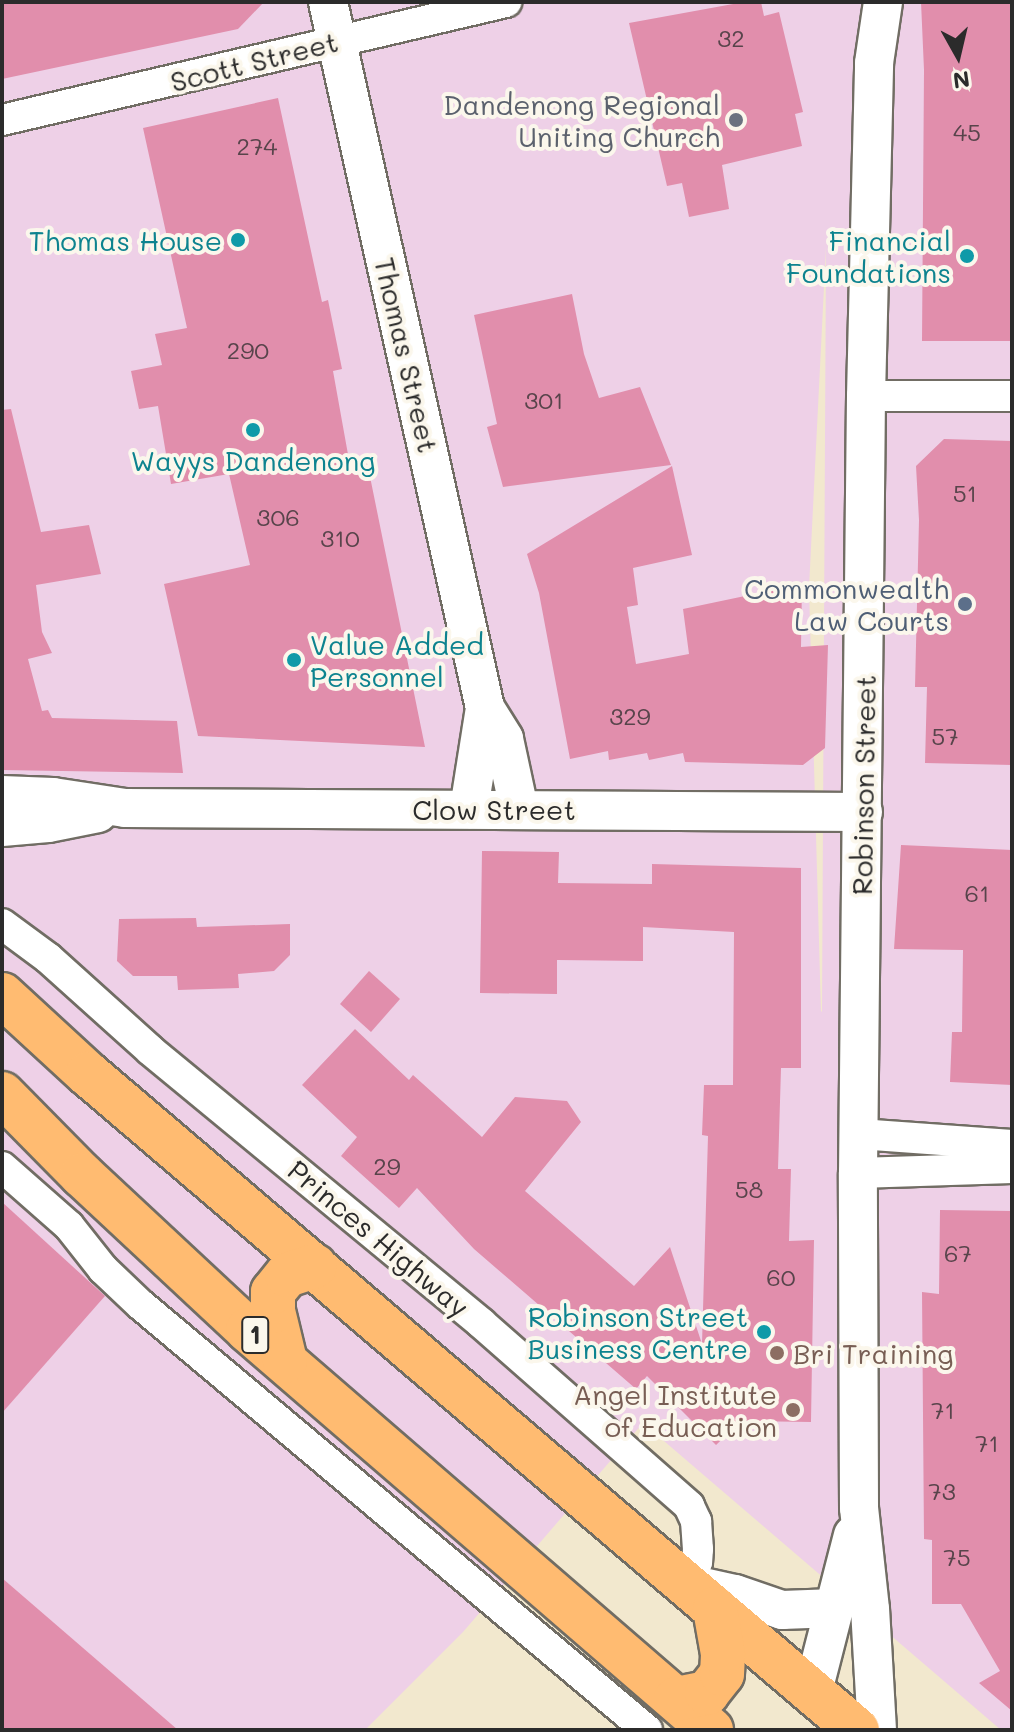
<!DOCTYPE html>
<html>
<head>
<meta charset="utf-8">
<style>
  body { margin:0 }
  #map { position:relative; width:1014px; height:1732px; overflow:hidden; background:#f2e8ce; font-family:Mali,sans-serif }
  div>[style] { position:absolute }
  .built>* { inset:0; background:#eed0e7 }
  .building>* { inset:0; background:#e18eac }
  .roads { filter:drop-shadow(2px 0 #716d64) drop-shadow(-2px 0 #716d64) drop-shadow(0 2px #716d64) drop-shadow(0 -2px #716d64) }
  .minor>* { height:30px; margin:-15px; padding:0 15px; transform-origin:15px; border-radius:15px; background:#fff }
  .tertiary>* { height:38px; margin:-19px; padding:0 19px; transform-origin:19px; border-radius:19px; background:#fff }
  .trunk>* { height:44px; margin:-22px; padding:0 22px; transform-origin:22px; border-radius:22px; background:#ffbb71 }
  .dots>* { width:22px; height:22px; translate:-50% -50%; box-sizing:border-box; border:4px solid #fbf7ec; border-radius:50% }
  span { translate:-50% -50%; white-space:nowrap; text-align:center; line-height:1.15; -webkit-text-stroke:8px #fbf7ec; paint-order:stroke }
  .number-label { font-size:24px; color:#58444b }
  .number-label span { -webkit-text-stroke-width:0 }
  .shield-label span { padding:2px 6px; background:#fbf7ec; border:2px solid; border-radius:6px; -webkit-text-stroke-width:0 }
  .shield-label { font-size:26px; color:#2b2b2b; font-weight:700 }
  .street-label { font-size:28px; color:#2b2b2b }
  .worship-label { font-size:28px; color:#5b616d }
  .right { translate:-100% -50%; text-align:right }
  .culture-label { font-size:28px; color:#0d838f }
  .left { translate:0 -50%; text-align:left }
  .service-label { font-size:28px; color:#4e5e75 }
  .education-label { font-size:28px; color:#785e54 }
  .frame { position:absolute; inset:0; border:4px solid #2b2b2b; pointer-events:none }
  .north { position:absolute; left:918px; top:16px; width:80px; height:80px; -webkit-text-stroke:6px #fbf7ec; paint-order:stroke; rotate:172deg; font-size:22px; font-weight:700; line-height:32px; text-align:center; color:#2b2b2b }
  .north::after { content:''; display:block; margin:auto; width:28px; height:36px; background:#2b2b2b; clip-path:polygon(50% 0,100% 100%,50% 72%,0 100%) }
</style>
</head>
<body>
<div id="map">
  <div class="built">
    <i style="clip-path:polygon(evenodd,2px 2px,1012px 2px,1012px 1730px,1001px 1730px,643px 1423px,463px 1632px,365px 1730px,2px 1730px,2px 2px,826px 247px,822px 1011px,821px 1012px,809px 588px,826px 247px)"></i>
  </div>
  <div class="building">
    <i style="clip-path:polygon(2px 2px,264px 2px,238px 29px,2px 79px)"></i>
    <i style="clip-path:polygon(744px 2px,761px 2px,764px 16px,779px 12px,803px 112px,795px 114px,802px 146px,722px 165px,729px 209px,689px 217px,682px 183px,667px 186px,629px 23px)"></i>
    <i style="clip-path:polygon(921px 2px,1012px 2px,1012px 341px,922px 341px,924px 70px)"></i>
    <i style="clip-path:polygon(278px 98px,322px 302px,328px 300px,342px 369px,333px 371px,349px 460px,366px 457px,425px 747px,198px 736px,164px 584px,250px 565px,229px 474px,171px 484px,158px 406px,139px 409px,131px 371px,162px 365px,155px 334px,187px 328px,143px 128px)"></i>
    <i style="clip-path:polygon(572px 294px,584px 354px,599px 398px,640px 387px,671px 465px,503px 487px,487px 427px,497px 424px,474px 315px)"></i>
    <i style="clip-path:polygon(11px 409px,41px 532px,89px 525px,101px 574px,36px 585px,42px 632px,52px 653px,28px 659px,42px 711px,48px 710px,52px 718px,177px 721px,183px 773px,2px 770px,2px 410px)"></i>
    <i style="clip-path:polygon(944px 439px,1012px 441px,1012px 765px,925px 763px,927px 687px,915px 687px,919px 520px,916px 466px)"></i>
    <i style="clip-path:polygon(672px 466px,692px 555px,633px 568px,638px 605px,627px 607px,636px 664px,689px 654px,683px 609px,802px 584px,801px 647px,828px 645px,825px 748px,803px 765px,685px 762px,683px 753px,649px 760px,647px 753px,609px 760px,608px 751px,570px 759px,539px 593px,527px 554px)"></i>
    <i style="clip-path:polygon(901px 845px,1012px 850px,1012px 1085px,950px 1082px,952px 1032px,962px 1032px,963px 950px,894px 949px)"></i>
    <i style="clip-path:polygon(482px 851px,559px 852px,558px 883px,652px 884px,652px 864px,801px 868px,801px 1068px,781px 1068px,778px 1169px,791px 1169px,789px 1241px,814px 1240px,811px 1422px,741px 1421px,716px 1445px,647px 1376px,636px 1389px,584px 1344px,474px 1249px,417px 1188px,399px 1208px,341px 1156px,357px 1137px,302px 1085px,355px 1029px,409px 1080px,413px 1075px,482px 1137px,515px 1097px,567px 1101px,581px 1122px,525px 1191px,634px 1286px,670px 1247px,702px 1344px,708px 1136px,702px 1135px,704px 1085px,733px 1085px,734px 932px,643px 927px,643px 961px,557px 960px,557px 994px,480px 993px)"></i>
    <i style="clip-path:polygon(196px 918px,197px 927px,290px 924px,290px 955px,274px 971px,238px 974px,239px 988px,178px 990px,177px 976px,133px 976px,117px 961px,119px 919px)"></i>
    <i style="clip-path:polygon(369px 971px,400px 999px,371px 1032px,340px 1004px)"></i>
    <i style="clip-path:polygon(2px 1202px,105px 1296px,2px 1413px)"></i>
    <i style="clip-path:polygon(940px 1210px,1012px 1211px,1012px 1711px,979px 1683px,1000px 1671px,961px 1604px,932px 1604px,932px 1540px,924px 1539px,922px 1292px,939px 1294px)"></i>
    <i style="clip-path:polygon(2px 1578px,178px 1730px,2px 1730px)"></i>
  </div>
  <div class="roads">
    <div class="minor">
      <i style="left:2px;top:120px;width:518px;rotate:-13.18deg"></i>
      <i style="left:866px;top:396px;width:146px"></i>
      <i style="left:2px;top:924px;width:57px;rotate:36.5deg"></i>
      <i style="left:48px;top:958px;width:137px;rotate:42deg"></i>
      <i style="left:150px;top:1050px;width:429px;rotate:39.5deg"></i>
      <i style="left:481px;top:1323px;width:277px;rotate:41.3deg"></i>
      <i style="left:689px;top:1506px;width:17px;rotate:65deg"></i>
      <i style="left:696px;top:1521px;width:28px;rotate:86deg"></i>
      <i style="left:698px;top:1549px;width:13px;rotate:94deg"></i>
      <i style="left:697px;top:1562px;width:24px;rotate:120deg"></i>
      <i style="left:859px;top:1134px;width:153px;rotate:4.1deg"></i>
      <i style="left:2px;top:1167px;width:89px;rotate:41.4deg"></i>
      <i style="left:69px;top:1226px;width:55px;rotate:51.7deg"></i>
      <i style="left:103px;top:1269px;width:52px;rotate:43.5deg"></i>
      <i style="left:141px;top:1305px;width:661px;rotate:40.03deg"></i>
      <i style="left:858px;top:1173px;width:154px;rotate:-1.9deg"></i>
    </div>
    <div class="tertiary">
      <i style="left:328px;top:2px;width:723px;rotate:77.46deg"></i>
      <i style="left:485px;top:708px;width:36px;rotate:58deg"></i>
      <i style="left:504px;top:739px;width:72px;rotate:77.9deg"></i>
      <i style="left:2px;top:795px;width:51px;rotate:2.2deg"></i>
      <i style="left:53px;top:797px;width:73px;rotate:8.7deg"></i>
      <i style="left:125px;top:808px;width:738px;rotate:0.31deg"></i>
      <i style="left:469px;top:809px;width:102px;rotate:-81deg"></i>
      <i style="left:2px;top:827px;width:46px;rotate:-5deg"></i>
      <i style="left:48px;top:823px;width:51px;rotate:-11.3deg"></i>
      <i style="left:685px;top:1583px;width:51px;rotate:12.4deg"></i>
      <i style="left:735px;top:1594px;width:50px;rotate:18.8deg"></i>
      <i style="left:782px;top:1610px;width:53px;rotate:-2.2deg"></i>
      <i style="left:813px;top:1691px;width:161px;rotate:-75.6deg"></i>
      <i style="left:877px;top:1730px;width:121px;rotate:-93.3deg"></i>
      <i style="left:870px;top:1609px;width:102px;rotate:-96.2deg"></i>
      <i style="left:859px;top:1508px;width:335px;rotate:-90.2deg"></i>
      <i style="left:858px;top:1173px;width:777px;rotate:-89.41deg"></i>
      <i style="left:866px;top:396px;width:333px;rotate:-88.6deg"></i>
      <i style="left:874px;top:63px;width:62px;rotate:-81.6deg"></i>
    </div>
    <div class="trunk">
      <i style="left:2px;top:995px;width:117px;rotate:42.6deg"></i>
      <i style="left:88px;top:1074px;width:1011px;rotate:40.47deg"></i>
      <i style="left:2px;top:1094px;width:114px;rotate:45.4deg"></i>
      <i style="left:82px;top:1175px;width:227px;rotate:43deg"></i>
      <i style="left:248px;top:1330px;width:612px;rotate:40.82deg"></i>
      <i style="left:285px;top:1361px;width:51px;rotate:-103.5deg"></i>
      <i style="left:273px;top:1311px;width:19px;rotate:-90deg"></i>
      <i style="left:273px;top:1292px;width:22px;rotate:-51deg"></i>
      <i style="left:287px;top:1275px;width:29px;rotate:-18deg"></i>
      <i style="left:676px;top:1699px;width:32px;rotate:-11deg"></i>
      <i style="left:707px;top:1693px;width:24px;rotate:-52deg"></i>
      <i style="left:722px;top:1674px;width:20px;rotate:-87deg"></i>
      <i style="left:723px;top:1654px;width:46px;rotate:-100.1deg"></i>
    </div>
  </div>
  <div class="dots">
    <i style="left:736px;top:120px;background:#6b7280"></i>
    <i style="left:238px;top:240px;background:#0f9aa8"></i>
    <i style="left:967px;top:256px;background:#0f9aa8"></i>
    <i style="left:253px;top:430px;background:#0f9aa8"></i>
    <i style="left:965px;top:604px;background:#5c6f8a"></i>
    <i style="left:294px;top:660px;background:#0f9aa8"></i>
    <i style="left:764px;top:1332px;background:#0f9aa8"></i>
    <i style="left:777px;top:1353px;background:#8d6e63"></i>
    <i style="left:793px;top:1410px;background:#8d6e63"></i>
  </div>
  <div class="number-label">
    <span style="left:731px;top:38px">32</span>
    <span style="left:967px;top:132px">45</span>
    <span style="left:257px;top:146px">274</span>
    <span style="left:248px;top:350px">290</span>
    <span style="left:544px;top:400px">301</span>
    <span style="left:965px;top:493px">51</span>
    <span style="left:278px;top:517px">306</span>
    <span style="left:340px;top:538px">310</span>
    <span style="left:630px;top:716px">329</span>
    <span style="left:945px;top:736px">57</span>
    <span style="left:977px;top:893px">61</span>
    <span style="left:387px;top:1166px">29</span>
    <span style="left:749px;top:1189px">58</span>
    <span style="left:958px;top:1253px">67</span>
    <span style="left:781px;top:1277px">60</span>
    <span style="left:943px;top:1410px">71</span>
    <span style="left:987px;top:1443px">71</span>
    <span style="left:942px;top:1491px">73</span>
    <span style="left:957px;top:1557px">75</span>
  </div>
  <div class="shield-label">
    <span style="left:255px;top:1335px">1</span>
  </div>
  <div class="street-label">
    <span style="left:254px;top:61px;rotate:-14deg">Scott Street</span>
    <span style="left:407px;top:355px;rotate:77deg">Thomas Street</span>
    <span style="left:863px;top:785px;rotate:-89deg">Robinson Street</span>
    <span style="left:494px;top:809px">Clow Street</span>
    <span style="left:379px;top:1238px;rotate:40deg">Princes Highway</span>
  </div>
  <div class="worship-label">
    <span class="right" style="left:720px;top:120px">Dandenong Regional<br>Uniting Church</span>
  </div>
  <div class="culture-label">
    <span class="right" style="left:222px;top:240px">Thomas House</span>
    <span class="right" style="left:951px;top:256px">Financial<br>Foundations</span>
    <span style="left:253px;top:460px">Wayys Dandenong</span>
    <span class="left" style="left:310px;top:660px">Value Added<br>Personnel</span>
    <span class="right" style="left:748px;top:1332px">Robinson Street<br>Business Centre</span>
  </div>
  <div class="service-label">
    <span class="right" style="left:949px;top:604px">Commonwealth<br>Law Courts</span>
  </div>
  <div class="education-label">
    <span class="left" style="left:793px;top:1353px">Bri Training</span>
    <span class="right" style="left:777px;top:1410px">Angel Institute<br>of Education</span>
  </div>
  <div class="frame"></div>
  <div class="north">N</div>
</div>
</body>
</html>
